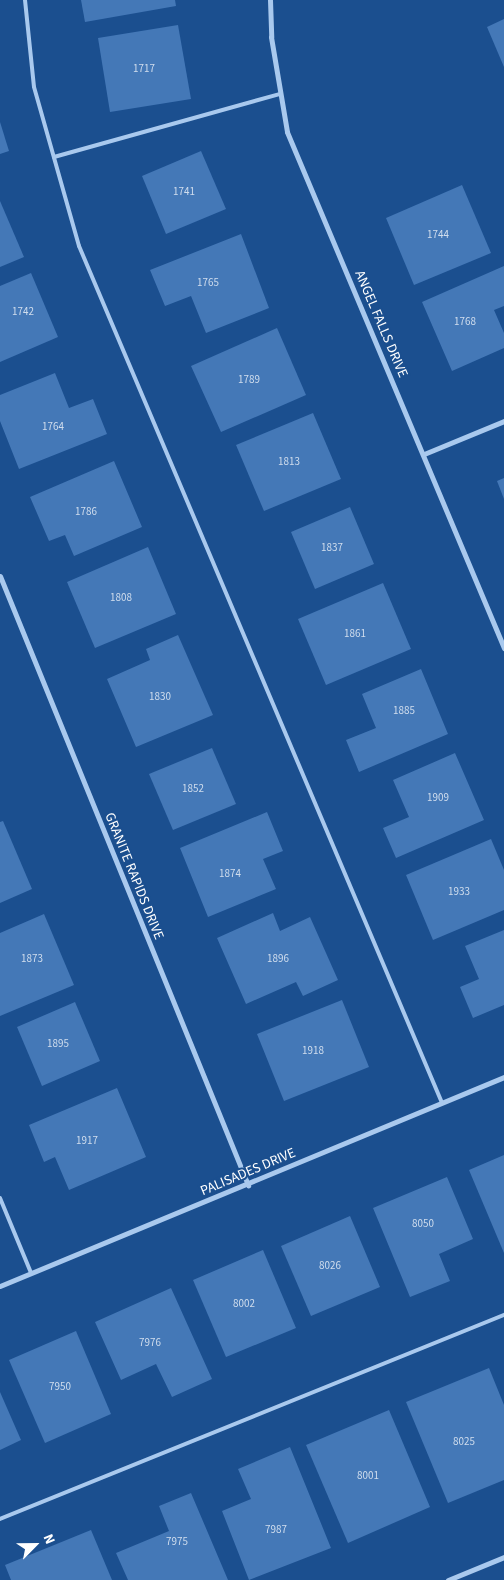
<!DOCTYPE html>
<html>
<head>
<meta charset="utf-8">
<style>
  body { margin:0 }
  #map { position:relative; width:504px; height:1580px; overflow:hidden; background:#1b4f8f; font-family:"Source Sans 3",sans-serif }
  div>[style] { position:absolute }
  .building>* { inset:0; background:#4478b7 }
  .service>* { height:4px; margin:-2px; padding:0 2px; transform-origin:2px; border-radius:2px; background:#a9c9ee }
  .minor>* { height:5px; margin:-2.5px; padding:0 2.5px; transform-origin:2.5px; border-radius:2.5px; background:#a9c9ee }
  span { translate:-50% -50%; white-space:nowrap; text-align:center; line-height:1.15; -webkit-text-stroke:4px #1b4f8f; paint-order:stroke }
  .number-label { font-size:11px; color:#d0dded }
  .number-label span { -webkit-text-stroke-width:0 }
  .street-label { font-size:14px; color:#fff }
  .north { position:absolute; left:10px; top:1520px; width:50px; height:50px; -webkit-text-stroke:4px #1b4f8f; paint-order:stroke; rotate:67deg; font-size:14px; font-weight:700; line-height:20px; text-align:center; color:#fff }
  .north::after { content:''; display:block; margin:auto; width:18px; height:22px; background:#fff; clip-path:polygon(50% 0,100% 100%,50% 72%,0 100%) }
</style>
</head>
<body>
<div id="map">
  <div class="building">
    <i style="clip-path:polygon(81px 0,175px 0,176px 6px,85px 22px)"></i>
    <i style="clip-path:polygon(504px 19px,504px 67px,487px 27px)"></i>
    <i style="clip-path:polygon(178px 25px,191px 99px,110px 112px,98px 38px)"></i>
    <i style="clip-path:polygon(0 122px,9px 151px,0 154px)"></i>
    <i style="clip-path:polygon(201px 151px,226px 209px,166px 234px,142px 176px)"></i>
    <i style="clip-path:polygon(462px 185px,491px 253px,414px 285px,386px 218px)"></i>
    <i style="clip-path:polygon(0 201px,24px 257px,0 267px)"></i>
    <i style="clip-path:polygon(241px 234px,269px 308px,206px 333px,191px 296px,165px 306px,150px 270px)"></i>
    <i style="clip-path:polygon(504px 266px,504px 306px,494px 310px,504px 333px,504px 348px,452px 371px,422px 302px)"></i>
    <i style="clip-path:polygon(31px 273px,58px 337px,0 362px,0 286px)"></i>
    <i style="clip-path:polygon(277px 328px,306px 395px,221px 432px,191px 366px)"></i>
    <i style="clip-path:polygon(55px 373px,69px 408px,93px 399px,107px 434px,19px 469px,0 421px,0 395px)"></i>
    <i style="clip-path:polygon(313px 413px,341px 479px,264px 511px,236px 445px)"></i>
    <i style="clip-path:polygon(114px 461px,142px 527px,74px 556px,65px 535px,49px 541px,30px 497px)"></i>
    <i style="clip-path:polygon(504px 478px,504px 499px,497px 481px)"></i>
    <i style="clip-path:polygon(350px 507px,374px 564px,315px 589px,291px 532px)"></i>
    <i style="clip-path:polygon(148px 547px,176px 614px,95px 648px,67px 582px)"></i>
    <i style="clip-path:polygon(383px 583px,411px 649px,326px 685px,298px 619px)"></i>
    <i style="clip-path:polygon(178px 635px,213px 715px,136px 747px,107px 679px,150px 660px,146px 649px)"></i>
    <i style="clip-path:polygon(421px 669px,448px 734px,359px 772px,346px 740px,376px 728px,362px 694px)"></i>
    <i style="clip-path:polygon(212px 748px,236px 804px,173px 830px,149px 774px)"></i>
    <i style="clip-path:polygon(455px 753px,484px 820px,396px 858px,383px 828px,409px 817px,393px 780px)"></i>
    <i style="clip-path:polygon(267px 812px,283px 851px,263px 859px,276px 889px,208px 917px,180px 848px)"></i>
    <i style="clip-path:polygon(3px 821px,32px 889px,0 903px,0 822px)"></i>
    <i style="clip-path:polygon(491px 839px,504px 870px,504px 910px,433px 940px,406px 875px)"></i>
    <i style="clip-path:polygon(273px 913px,280px 931px,310px 917px,338px 980px,303px 996px,296px 982px,246px 1004px,217px 938px)"></i>
    <i style="clip-path:polygon(44px 914px,74px 985px,0 1016px,0 933px)"></i>
    <i style="clip-path:polygon(504px 930px,504px 1005px,473px 1018px,460px 987px,479px 979px,465px 946px)"></i>
    <i style="clip-path:polygon(342px 1000px,369px 1067px,284px 1101px,257px 1034px)"></i>
    <i style="clip-path:polygon(75px 1002px,100px 1061px,42px 1086px,17px 1027px)"></i>
    <i style="clip-path:polygon(117px 1088px,146px 1157px,69px 1190px,55px 1157px,44px 1162px,29px 1125px)"></i>
    <i style="clip-path:polygon(504px 1155px,504px 1253px,469px 1170px)"></i>
    <i style="clip-path:polygon(447px 1177px,473px 1239px,439px 1254px,450px 1281px,410px 1297px,373px 1208px)"></i>
    <i style="clip-path:polygon(350px 1216px,380px 1287px,311px 1316px,281px 1246px)"></i>
    <i style="clip-path:polygon(263px 1250px,296px 1328px,226px 1357px,193px 1280px)"></i>
    <i style="clip-path:polygon(171px 1288px,212px 1379px,172px 1397px,156px 1364px,121px 1380px,95px 1322px)"></i>
    <i style="clip-path:polygon(76px 1331px,111px 1414px,45px 1443px,9px 1360px)"></i>
    <i style="clip-path:polygon(489px 1368px,504px 1405px,504px 1480px,448px 1503px,406px 1402px)"></i>
    <i style="clip-path:polygon(0 1392px,21px 1440px,0 1450px)"></i>
    <i style="clip-path:polygon(389px 1410px,430px 1507px,348px 1543px,306px 1445px)"></i>
    <i style="clip-path:polygon(290px 1447px,331px 1548px,249px 1580px,222px 1511px,251px 1499px,238px 1469px)"></i>
    <i style="clip-path:polygon(191px 1493px,228px 1580px,128px 1580px,116px 1553px,169px 1531px,159px 1506px)"></i>
    <i style="clip-path:polygon(91px 1530px,112px 1580px,11px 1580px,5px 1565px)"></i>
  </div>
  <div class="service">
    <i style="left:25px;top:0;width:87px;rotate:84.1deg"></i>
    <i style="left:34px;top:87px;width:165px;rotate:74.2deg"></i>
    <i style="left:79px;top:246px;width:931px;rotate:67.04deg"></i>
    <i style="left:54px;top:157px;width:234px;rotate:-15.6deg"></i>
    <i style="left:0;top:1198px;width:81px;rotate:67.5deg"></i>
    <i style="left:0;top:1519px;width:544px;rotate:-22.04deg"></i>
  </div>
  <div class="minor">
    <i style="left:270px;top:0;width:37px;rotate:88deg"></i>
    <i style="left:271px;top:37px;width:96px;rotate:80.4deg"></i>
    <i style="left:287px;top:132px;width:560px;rotate:67.19deg"></i>
    <i style="left:424px;top:454px;width:87px;rotate:-22.4deg"></i>
    <i style="left:0;top:576px;width:658px;rotate:67.84deg"></i>
    <i style="left:0;top:1286px;width:546px;rotate:-22.52deg"></i>
    <i style="left:448px;top:1580px;width:61px;rotate:-22.3deg"></i>
  </div>
  <div class="number-label">
    <span style="left:144px;top:69px">1717</span>
    <span style="left:184px;top:192px">1741</span>
    <span style="left:438px;top:235px">1744</span>
    <span style="left:208px;top:283px">1765</span>
    <span style="left:23px;top:312px">1742</span>
    <span style="left:465px;top:322px">1768</span>
    <span style="left:249px;top:380px">1789</span>
    <span style="left:53px;top:427px">1764</span>
    <span style="left:289px;top:462px">1813</span>
    <span style="left:86px;top:512px">1786</span>
    <span style="left:332px;top:548px">1837</span>
    <span style="left:121px;top:598px">1808</span>
    <span style="left:355px;top:634px">1861</span>
    <span style="left:160px;top:697px">1830</span>
    <span style="left:404px;top:711px">1885</span>
    <span style="left:193px;top:789px">1852</span>
    <span style="left:438px;top:798px">1909</span>
    <span style="left:230px;top:874px">1874</span>
    <span style="left:459px;top:892px">1933</span>
    <span style="left:32px;top:959px">1873</span>
    <span style="left:278px;top:959px">1896</span>
    <span style="left:58px;top:1044px">1895</span>
    <span style="left:313px;top:1051px">1918</span>
    <span style="left:87px;top:1141px">1917</span>
    <span style="left:423px;top:1224px">8050</span>
    <span style="left:330px;top:1266px">8026</span>
    <span style="left:244px;top:1304px">8002</span>
    <span style="left:150px;top:1343px">7976</span>
    <span style="left:60px;top:1387px">7950</span>
    <span style="left:464px;top:1442px">8025</span>
    <span style="left:368px;top:1476px">8001</span>
    <span style="left:276px;top:1530px">7987</span>
    <span style="left:177px;top:1542px">7975</span>
  </div>
  <div class="street-label">
    <span style="left:381px;top:324px;rotate:67deg">ANGEL FALLS DRIVE</span>
    <span style="left:134px;top:876px;rotate:68deg">GRANITE RAPIDS DRIVE</span>
    <span style="left:248px;top:1172px;rotate:-23deg">PALISADES DRIVE</span>
  </div>
  <div class="north">N</div>
</div>
</body>
</html>
